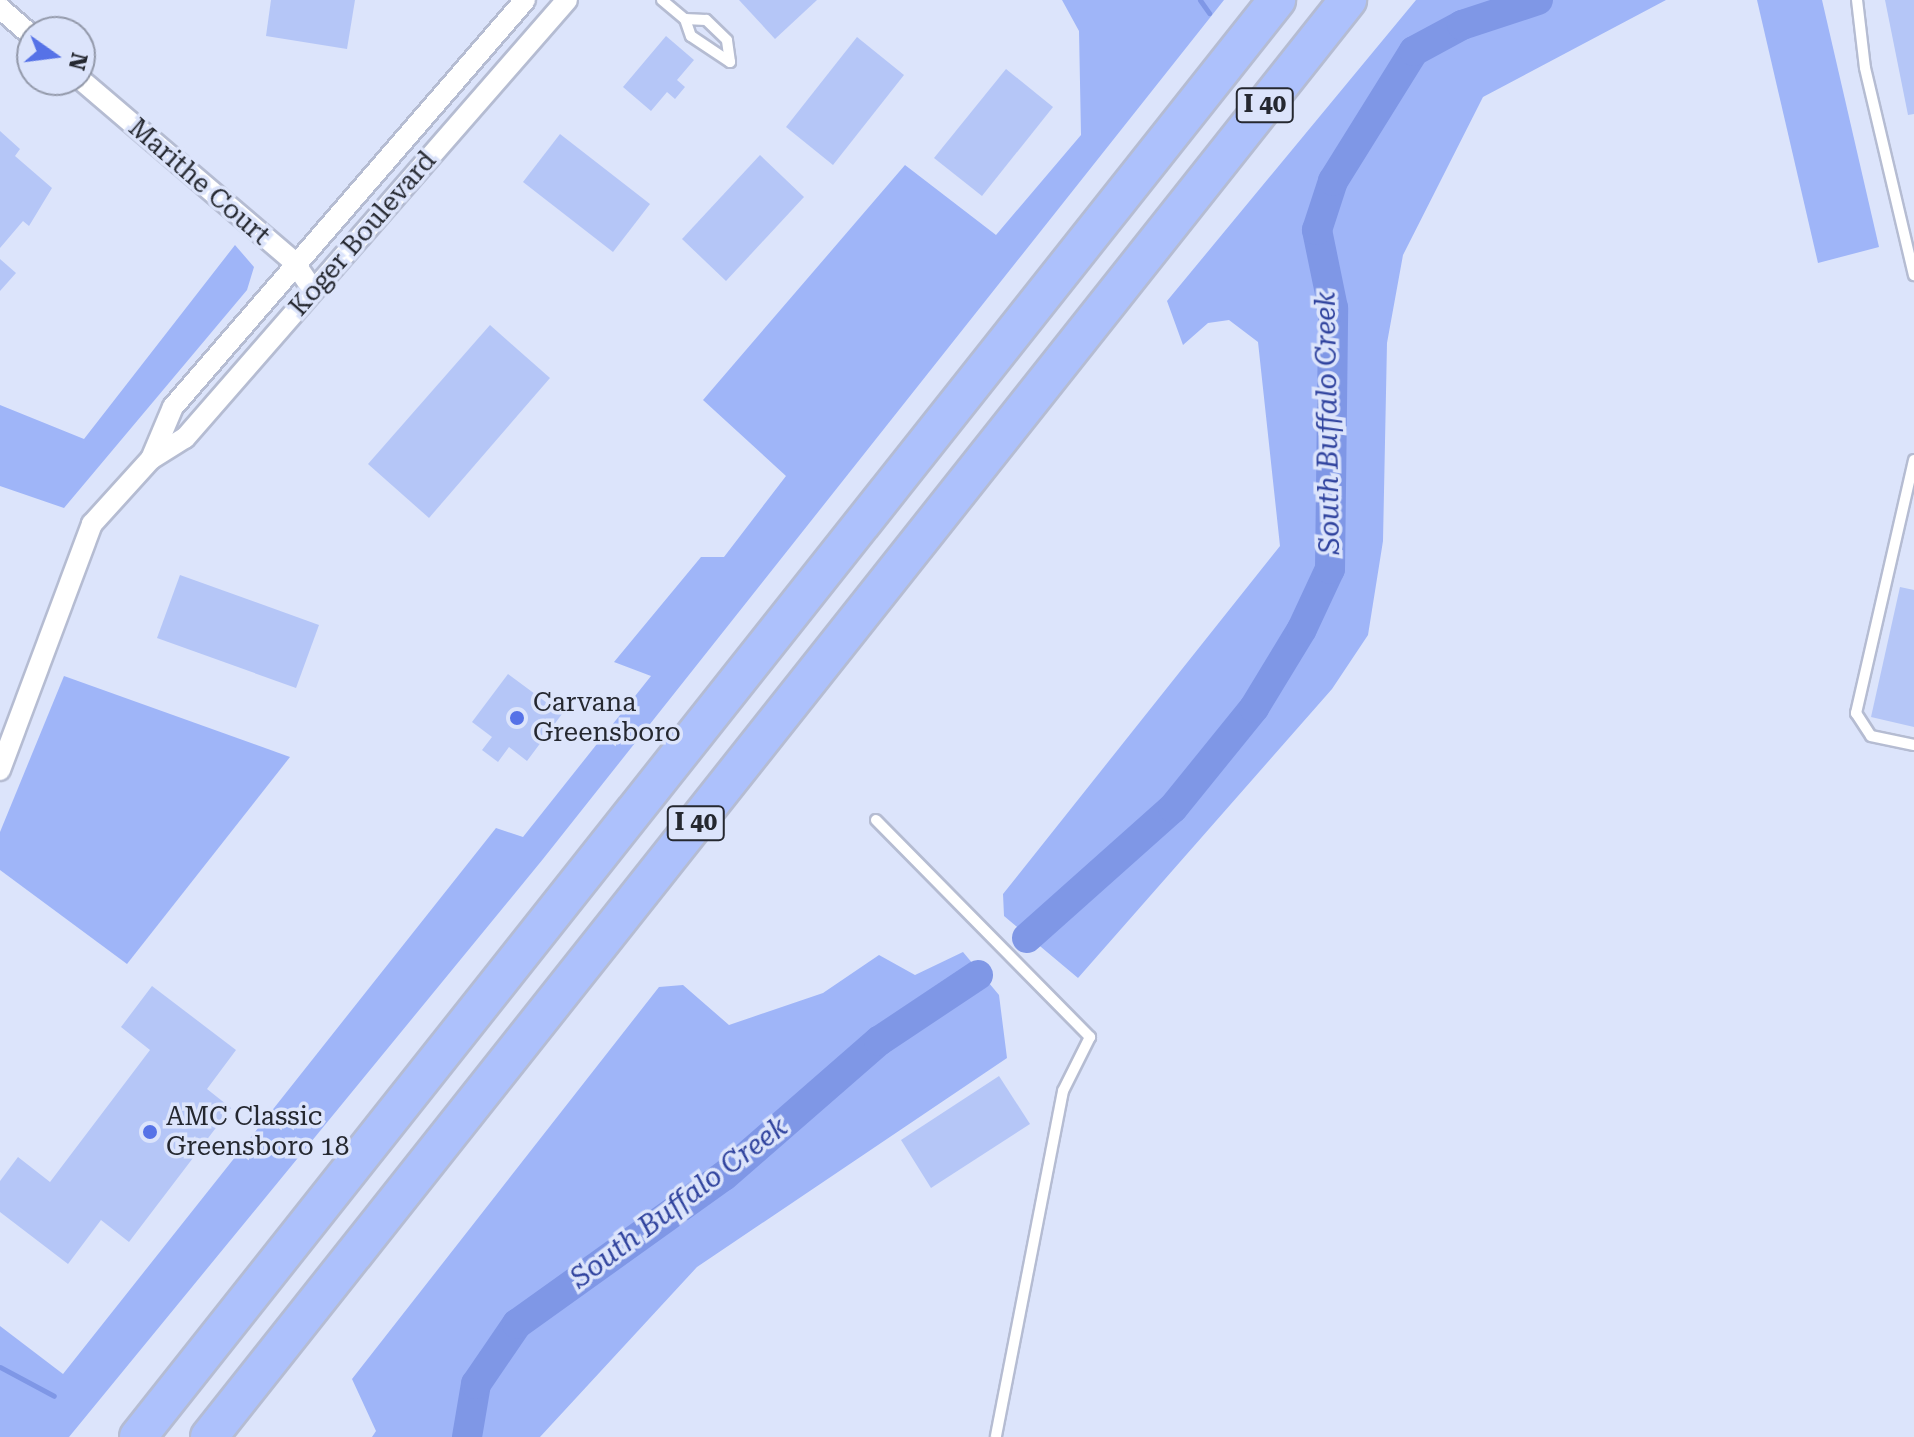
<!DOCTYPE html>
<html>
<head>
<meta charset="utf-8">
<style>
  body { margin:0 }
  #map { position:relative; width:1914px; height:1437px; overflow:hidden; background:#dce4fb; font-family:"Roboto Serif",serif }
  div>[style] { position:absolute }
  .green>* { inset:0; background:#9fb5f8 }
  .stream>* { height:5px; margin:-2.5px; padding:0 2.5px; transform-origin:2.5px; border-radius:2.5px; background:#7f97e6 }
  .river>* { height:30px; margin:-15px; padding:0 15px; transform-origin:15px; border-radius:15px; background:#7f97e6 }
  .building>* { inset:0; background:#b5c6f7 }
  .roads { filter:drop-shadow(2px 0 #b5bcd2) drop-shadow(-2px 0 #b5bcd2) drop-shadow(0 2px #b5bcd2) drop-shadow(0 -2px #b5bcd2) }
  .lane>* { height:10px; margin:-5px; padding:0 5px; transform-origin:5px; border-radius:5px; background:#fff }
  .street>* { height:20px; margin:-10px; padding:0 10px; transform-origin:10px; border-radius:10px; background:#fff }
  .highway>* { height:36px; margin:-18px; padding:0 18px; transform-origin:18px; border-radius:18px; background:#adc1fc }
  .dots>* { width:22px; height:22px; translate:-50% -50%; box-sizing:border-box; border:4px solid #dce4fb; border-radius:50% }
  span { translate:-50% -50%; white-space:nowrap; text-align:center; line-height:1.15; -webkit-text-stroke:7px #dce4fb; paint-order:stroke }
  .shield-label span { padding:2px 6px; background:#dce4fb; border:2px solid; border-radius:6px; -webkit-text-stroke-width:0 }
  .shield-label { font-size:24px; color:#252830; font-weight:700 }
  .street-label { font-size:26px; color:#252830 }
  .poi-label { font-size:26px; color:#252830 }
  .left { translate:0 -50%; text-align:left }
  .water-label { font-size:28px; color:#30439e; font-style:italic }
  .north { position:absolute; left:16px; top:16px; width:80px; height:80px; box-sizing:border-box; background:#dce4fb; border:2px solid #9399aa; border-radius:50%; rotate:104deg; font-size:22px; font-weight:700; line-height:32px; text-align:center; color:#252830 }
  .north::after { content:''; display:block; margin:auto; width:28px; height:36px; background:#5672e7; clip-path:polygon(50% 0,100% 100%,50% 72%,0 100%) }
</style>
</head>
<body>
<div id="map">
  <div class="green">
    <i style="clip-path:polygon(1062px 0,1224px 0,543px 859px,69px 1437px,0 1437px,0 1326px,63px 1374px,496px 828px,523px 837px,651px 676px,614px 662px,701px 557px,724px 557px,786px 476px,703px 400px,905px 165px,996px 235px,1081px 135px,1079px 31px)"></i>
    <i style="clip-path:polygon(1416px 0,1666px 0,1483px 97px,1403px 255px,1387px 343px,1383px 541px,1368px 635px,1332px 689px,1078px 978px,1004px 916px,1003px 894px,1280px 546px,1258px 342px,1229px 320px,1208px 323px,1183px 345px,1167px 301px)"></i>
    <i style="clip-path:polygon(1757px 0,1822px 0,1879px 247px,1818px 263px)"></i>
    <i style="clip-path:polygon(235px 245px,254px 267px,247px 290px,64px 508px,0 486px,0 405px,84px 439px)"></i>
    <i style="clip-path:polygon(64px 676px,290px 757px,127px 964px,0 870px,0 832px)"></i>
    <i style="clip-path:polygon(963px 952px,999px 995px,1007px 1058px,697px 1267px,540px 1437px,372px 1437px,376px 1431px,352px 1379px,659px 987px,683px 985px,729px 1025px,823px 993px,879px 955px,915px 975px)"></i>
  </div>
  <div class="stream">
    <i style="left:1200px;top:0;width:16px;rotate:55deg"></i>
    <i style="left:0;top:1367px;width:61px;rotate:28.2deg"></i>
  </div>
  <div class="river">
    <i style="left:1027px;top:938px;width:195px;rotate:-41.7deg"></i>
    <i style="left:1173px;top:808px;width:129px;rotate:-51deg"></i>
    <i style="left:1254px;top:708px;width:92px;rotate:-58.7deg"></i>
    <i style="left:1302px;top:629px;width:66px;rotate:-65deg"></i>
    <i style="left:1330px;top:569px;width:261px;rotate:-89.3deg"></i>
    <i style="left:1333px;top:308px;width:80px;rotate:-101.6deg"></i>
    <i style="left:1317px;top:230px;width:52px;rotate:-71.9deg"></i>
    <i style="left:1333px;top:181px;width:153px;rotate:-58.1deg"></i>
    <i style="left:1414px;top:51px;width:55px;rotate:-28.4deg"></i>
    <i style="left:1462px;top:25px;width:80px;rotate:-18.2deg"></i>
    <i style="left:467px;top:1437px;width:54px;rotate:-80.4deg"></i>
    <i style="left:476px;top:1384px;width:73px;rotate:-55.7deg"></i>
    <i style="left:517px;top:1324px;width:254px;rotate:-35.6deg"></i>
    <i style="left:724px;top:1176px;width:206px;rotate:-41.1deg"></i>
    <i style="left:879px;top:1041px;width:119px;rotate:-33.7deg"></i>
  </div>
  <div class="building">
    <i style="clip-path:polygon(271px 0,355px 0,347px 49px,266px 36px)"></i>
    <i style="clip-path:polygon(739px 0,817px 0,775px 39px)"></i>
    <i style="clip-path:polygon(1885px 0,1914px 0,1914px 114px,1908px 115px)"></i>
    <i style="clip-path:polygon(666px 36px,694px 60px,677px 80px,685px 87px,675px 99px,667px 92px,651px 111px,623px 87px)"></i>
    <i style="clip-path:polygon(857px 37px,904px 75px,833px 165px,786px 127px)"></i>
    <i style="clip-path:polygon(1006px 69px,1053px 107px,982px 196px,934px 158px)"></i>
    <i style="clip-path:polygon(0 131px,20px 149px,15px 156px,52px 188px,29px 226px,23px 221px,0 248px)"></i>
    <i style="clip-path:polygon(560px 134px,650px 204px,613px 252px,523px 182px)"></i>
    <i style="clip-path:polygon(760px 155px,804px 197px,726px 281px,682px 239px)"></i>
    <i style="clip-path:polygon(0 259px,16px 273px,0 291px)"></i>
    <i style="clip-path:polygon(490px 325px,550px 378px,429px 518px,368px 464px)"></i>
    <i style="clip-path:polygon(180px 575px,319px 625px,296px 688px,157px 638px)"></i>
    <i style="clip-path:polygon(1900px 587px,1914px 590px,1914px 727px,1871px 717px)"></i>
    <i style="clip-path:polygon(508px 674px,562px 714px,527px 761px,509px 747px,498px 762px,482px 750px,492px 737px,472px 722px)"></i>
    <i style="clip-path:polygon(152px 986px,236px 1050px,207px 1089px,231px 1108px,129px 1242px,101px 1220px,68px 1264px,0 1212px,0 1181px,18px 1157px,50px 1182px,150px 1050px,121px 1027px)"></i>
    <i style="clip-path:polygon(999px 1076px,1030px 1124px,931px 1188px,901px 1140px)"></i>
  </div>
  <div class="roads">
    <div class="lane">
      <i style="left:662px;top:0;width:30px;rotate:40deg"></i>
      <i style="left:685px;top:19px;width:18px;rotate:71deg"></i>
      <i style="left:691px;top:36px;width:47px;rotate:33.7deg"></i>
      <i style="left:730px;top:62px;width:22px;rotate:-98deg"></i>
      <i style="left:727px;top:40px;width:29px;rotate:-136deg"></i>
      <i style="left:706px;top:20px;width:21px;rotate:-177deg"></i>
      <i style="left:1857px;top:0;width:68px;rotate:83.3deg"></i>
      <i style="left:1865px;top:68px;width:213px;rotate:76.7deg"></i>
      <i style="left:1914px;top:460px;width:260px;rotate:102.9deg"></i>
      <i style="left:1856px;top:713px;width:27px;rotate:57deg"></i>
      <i style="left:1871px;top:736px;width:44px;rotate:11.8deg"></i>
      <i style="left:876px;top:820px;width:305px;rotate:45.4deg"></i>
      <i style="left:1090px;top:1037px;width:60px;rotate:116.6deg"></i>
      <i style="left:1063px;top:1091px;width:352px;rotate:101deg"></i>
    </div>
    <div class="street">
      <i style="left:0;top:8px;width:43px;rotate:41.2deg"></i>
      <i style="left:80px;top:79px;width:282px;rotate:40.5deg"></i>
      <i style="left:294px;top:262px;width:34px;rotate:56deg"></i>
      <i style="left:151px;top:459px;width:56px;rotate:-67.1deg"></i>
      <i style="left:173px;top:407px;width:538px;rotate:-49.14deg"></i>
      <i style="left:0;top:770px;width:263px;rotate:-69.5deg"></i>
      <i style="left:92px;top:524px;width:88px;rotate:-47.8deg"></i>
      <i style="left:151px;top:459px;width:40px;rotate:-32deg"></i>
      <i style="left:185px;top:438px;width:581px;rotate:-48.91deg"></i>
    </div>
    <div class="highway">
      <i style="left:138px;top:1437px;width:1834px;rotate:-51.6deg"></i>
      <i style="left:209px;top:1437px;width:1834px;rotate:-51.6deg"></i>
    </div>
  </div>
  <div class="dots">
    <i style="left:517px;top:718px;background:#5672e7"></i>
    <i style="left:150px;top:1132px;background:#5672e7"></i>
  </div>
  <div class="shield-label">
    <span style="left:1265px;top:105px">I 40</span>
    <span style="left:696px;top:823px">I 40</span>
  </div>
  <div class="street-label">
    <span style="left:199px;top:182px;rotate:41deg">Marithe Court</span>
    <span style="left:363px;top:234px;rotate:-49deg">Koger Boulevard</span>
  </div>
  <div class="poi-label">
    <span class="left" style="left:533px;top:718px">Carvana<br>Greensboro</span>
    <span class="left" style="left:166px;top:1132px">AMC Classic<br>Greensboro 18</span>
  </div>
  <div class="water-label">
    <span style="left:1328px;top:423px;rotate:-91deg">South Buffalo Creek</span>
    <span style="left:679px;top:1203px;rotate:-37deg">South Buffalo Creek</span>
  </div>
  <div class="north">N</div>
</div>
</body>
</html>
